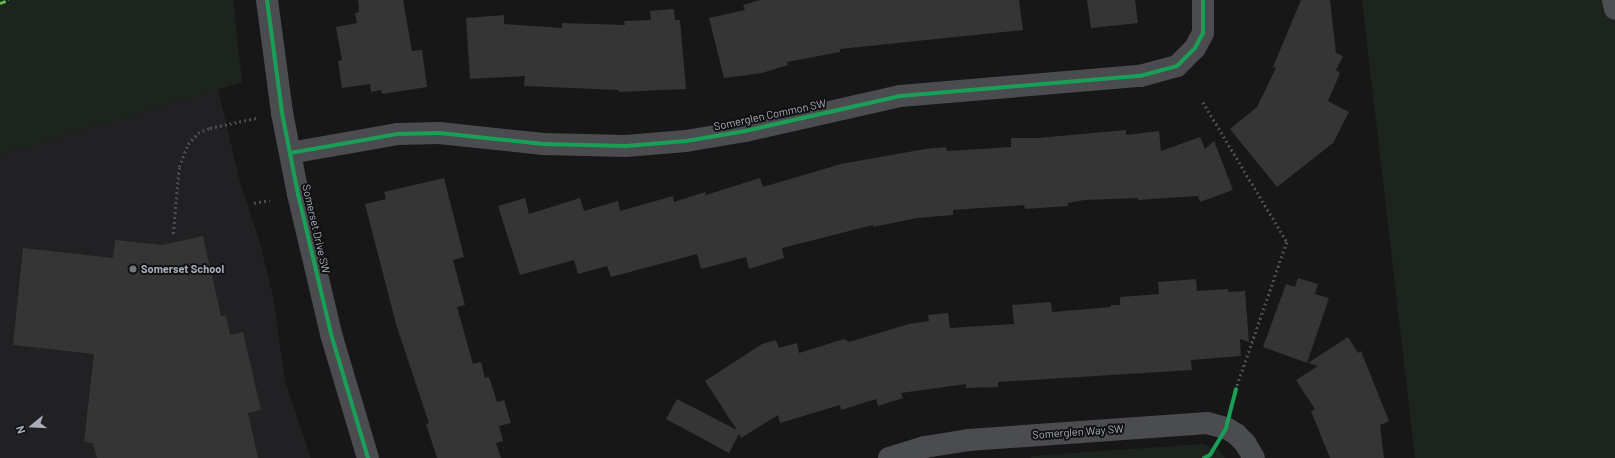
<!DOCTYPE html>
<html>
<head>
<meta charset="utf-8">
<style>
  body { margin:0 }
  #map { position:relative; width:1615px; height:458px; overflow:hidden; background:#171717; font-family:Barlow,sans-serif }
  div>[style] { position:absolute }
  .built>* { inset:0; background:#212123 }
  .green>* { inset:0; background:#1d241e }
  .building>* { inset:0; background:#353536 }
  .path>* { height:2.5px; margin-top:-1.25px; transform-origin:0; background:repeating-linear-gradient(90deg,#4d4e52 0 2px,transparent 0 5px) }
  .minor>* { height:22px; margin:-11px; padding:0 11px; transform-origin:11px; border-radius:11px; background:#4b4c50 }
  .major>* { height:22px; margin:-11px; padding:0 11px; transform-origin:11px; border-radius:11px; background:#4d4f52 }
  .quiet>* { height:3px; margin-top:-1.5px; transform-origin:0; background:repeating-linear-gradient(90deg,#58b947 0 6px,transparent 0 9px) }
  .cycleway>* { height:4px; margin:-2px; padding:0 2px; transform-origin:2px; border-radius:2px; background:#1a9f57 }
  .dots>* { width:11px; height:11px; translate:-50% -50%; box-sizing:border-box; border:2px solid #111113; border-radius:50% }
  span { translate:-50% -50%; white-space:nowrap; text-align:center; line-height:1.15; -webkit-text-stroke:4px #111113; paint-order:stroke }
  .street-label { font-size:11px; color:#a8adb8 }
  .poi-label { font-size:11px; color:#a8adb8; font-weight:700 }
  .left { translate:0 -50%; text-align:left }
  .north { position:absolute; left:12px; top:406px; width:40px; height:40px; -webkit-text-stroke:3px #111113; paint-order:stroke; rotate:252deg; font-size:11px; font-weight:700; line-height:16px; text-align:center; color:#a8adb8 }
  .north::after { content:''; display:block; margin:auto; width:14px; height:18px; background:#a8adb8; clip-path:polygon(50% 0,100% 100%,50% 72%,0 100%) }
</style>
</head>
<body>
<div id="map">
  <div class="built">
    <i style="clip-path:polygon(218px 89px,240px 182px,260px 243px,273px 296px,285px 381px,311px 458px,0 458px,0 155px)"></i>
  </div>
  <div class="green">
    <i style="clip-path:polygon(0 0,233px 0,242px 82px,0 155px)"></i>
    <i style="clip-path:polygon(1362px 0,1615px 0,1615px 458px,1415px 458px)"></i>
    <i style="clip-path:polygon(1203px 444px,1219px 450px,1225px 458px,1031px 458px,1031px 456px)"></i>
  </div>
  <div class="building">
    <i style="clip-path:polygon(358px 0,403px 0,412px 51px,422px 50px,427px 87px,382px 94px,381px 90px,371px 92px,370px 84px,342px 88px,338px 61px,342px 60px,336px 27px,357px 23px,355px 13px,359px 12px)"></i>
    <i style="clip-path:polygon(760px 0,1019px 0,1023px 30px,840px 49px,840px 52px,787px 62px,788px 65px,762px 73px,724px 78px,709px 18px,745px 10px,743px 5px)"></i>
    <i style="clip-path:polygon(1087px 0,1135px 0,1138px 23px,1091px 28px)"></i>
    <i style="clip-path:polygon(1301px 0,1330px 0,1336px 53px,1343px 56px,1336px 70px,1340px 73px,1328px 101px,1349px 112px,1333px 143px,1277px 187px,1230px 129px,1257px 107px,1276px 68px,1273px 67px)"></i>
    <i style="clip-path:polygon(674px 9px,675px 20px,680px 20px,686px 89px,619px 92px,619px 90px,524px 86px,525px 76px,470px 79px,466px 18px,504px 15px,504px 24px,562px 28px,562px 23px,625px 25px,624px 21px,651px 20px,650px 11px)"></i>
    <i style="clip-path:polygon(1126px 130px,1126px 135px,1159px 131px,1161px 151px,1200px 137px,1205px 149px,1214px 141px,1233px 190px,1200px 202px,1198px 196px,1138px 200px,1138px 198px,1084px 200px,1068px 203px,1068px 206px,1025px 209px,1024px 205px,953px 210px,953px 215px,917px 218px,873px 227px,873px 225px,782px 248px,784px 258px,749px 269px,746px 257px,701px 269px,697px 254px,611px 277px,607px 266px,578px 274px,574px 260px,520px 275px,498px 206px,525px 198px,529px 214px,580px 198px,584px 211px,618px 201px,620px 211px,673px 196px,674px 202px,705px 192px,706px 195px,760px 178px,763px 187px,841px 164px,925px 149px,946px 147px,947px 151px,1011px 147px,1011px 138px,1038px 138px)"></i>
    <i style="clip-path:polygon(444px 178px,464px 257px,453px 260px,465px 305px,457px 307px,473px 364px,481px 362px,485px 378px,489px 377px,497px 402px,504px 400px,511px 423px,499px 426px,503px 441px,496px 443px,501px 458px,437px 458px,426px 424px,429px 423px,396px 324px,365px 204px,386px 199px,384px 192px)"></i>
    <i style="clip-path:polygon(203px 236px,221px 316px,226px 315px,230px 335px,243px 332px,261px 410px,248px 413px,258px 458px,97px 458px,93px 443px,84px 442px,94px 354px,13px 345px,23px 248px,113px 258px,115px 240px,162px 245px)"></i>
    <i style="clip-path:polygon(1298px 278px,1318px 284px,1315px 294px,1329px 298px,1307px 363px,1263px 347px,1286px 284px,1295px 287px)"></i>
    <i style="clip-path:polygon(1196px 279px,1197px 291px,1228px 289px,1228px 292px,1245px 291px,1249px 342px,1240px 339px,1241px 356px,1191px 360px,1192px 370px,998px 382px,998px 387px,966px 388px,966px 384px,901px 393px,903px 398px,878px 406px,876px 399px,841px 410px,840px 405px,780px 423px,778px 415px,741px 438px,739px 434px,729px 453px,666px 419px,677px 399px,737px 430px,705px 381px,762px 344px,776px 340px,779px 348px,797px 343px,799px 353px,844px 339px,849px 342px,909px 324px,929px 321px,928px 315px,948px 313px,950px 328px,1014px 324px,1012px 305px,1051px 302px,1052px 312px,1111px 307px,1111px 305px,1120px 305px,1120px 297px,1159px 294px,1158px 282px)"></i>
    <i style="clip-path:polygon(1348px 337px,1358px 353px,1361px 351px,1389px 421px,1380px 425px,1384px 458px,1330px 458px,1311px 411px,1315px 409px,1296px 380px,1318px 366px,1308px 363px)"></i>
  </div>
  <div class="path">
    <i style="left:1203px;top:102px;width:163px;rotate:59deg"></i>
    <i style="left:1287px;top:242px;width:156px;rotate:109.1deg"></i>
    <i style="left:254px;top:203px;width:16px;rotate:-11deg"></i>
    <i style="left:173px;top:234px;width:67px;rotate:-84.9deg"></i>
    <i style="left:179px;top:167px;width:25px;rotate:-69deg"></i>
    <i style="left:188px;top:144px;width:15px;rotate:-48deg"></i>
    <i style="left:198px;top:133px;width:13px;rotate:-23deg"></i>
    <i style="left:210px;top:128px;width:47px;rotate:-12.3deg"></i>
  </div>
  <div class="minor">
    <i style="left:267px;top:0;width:114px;rotate:82.4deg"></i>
    <i style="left:282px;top:113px;width:83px;rotate:78.8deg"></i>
    <i style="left:298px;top:194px;width:144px;rotate:76.7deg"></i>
    <i style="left:331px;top:334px;width:129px;rotate:73.4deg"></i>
    <i style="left:290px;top:153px;width:110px;rotate:-10deg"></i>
    <i style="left:398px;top:134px;width:41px;rotate:-1.4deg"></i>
    <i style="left:439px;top:133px;width:105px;rotate:6deg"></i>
    <i style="left:543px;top:144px;width:83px;rotate:1.4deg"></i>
    <i style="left:626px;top:146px;width:60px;rotate:-4.8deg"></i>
    <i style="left:686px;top:141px;width:60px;rotate:-9.6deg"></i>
    <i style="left:745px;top:131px;width:159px;rotate:-12.7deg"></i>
    <i style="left:900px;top:96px;width:241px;rotate:-4.8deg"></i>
    <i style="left:1140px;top:76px;width:38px;rotate:-15deg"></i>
    <i style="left:1177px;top:66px;width:25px;rotate:-45deg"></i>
    <i style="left:1195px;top:48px;width:17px;rotate:-62deg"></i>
    <i style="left:1203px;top:33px;width:33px;rotate:-90deg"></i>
    <i style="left:889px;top:458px;width:38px;rotate:-17deg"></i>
    <i style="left:925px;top:447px;width:45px;rotate:-9deg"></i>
    <i style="left:969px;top:440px;width:239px;rotate:-4.1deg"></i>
    <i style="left:1207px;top:423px;width:20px;rotate:15deg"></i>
    <i style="left:1226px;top:428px;width:12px;rotate:31deg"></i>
    <i style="left:1236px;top:434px;width:13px;rotate:45deg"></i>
    <i style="left:1245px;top:443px;width:17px;rotate:59deg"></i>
  </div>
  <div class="major">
    <i style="left:1613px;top:0;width:9px;rotate:77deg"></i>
  </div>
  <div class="quiet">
    <i style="left:0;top:3px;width:9px;rotate:-21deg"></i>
  </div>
  <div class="cycleway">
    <i style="left:267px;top:0;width:114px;rotate:82.4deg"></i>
    <i style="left:282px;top:113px;width:83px;rotate:78.8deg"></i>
    <i style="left:298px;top:194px;width:144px;rotate:76.7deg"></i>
    <i style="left:331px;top:334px;width:129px;rotate:73.4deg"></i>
    <i style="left:290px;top:153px;width:110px;rotate:-10deg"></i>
    <i style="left:398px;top:134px;width:41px;rotate:-1.4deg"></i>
    <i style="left:439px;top:133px;width:105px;rotate:6deg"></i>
    <i style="left:543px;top:144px;width:83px;rotate:1.4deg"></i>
    <i style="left:626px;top:146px;width:60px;rotate:-4.8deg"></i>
    <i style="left:686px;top:141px;width:60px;rotate:-9.6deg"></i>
    <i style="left:745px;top:131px;width:159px;rotate:-12.7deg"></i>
    <i style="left:900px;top:96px;width:241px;rotate:-4.8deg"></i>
    <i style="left:1140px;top:76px;width:38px;rotate:-15deg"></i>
    <i style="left:1177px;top:66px;width:25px;rotate:-45deg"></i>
    <i style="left:1195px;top:48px;width:17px;rotate:-62deg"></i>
    <i style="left:1203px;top:33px;width:33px;rotate:-90deg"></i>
    <i style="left:1204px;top:458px;width:7px;rotate:-27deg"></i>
    <i style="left:1210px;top:455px;width:31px;rotate:-59deg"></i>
    <i style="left:1226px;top:428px;width:40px;rotate:-75.6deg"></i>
  </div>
  <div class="dots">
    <i style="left:133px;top:269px;background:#757880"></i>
  </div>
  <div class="street-label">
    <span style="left:770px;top:115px;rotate:-12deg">Somerglen Common SW</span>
    <span style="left:316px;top:229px;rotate:77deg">Somerset Drive SW</span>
    <span style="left:1078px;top:432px;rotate:-4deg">Somerglen Way SW</span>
  </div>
  <div class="poi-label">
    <span class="left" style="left:141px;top:269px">Somerset School</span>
  </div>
  <div class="north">N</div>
</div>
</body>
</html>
